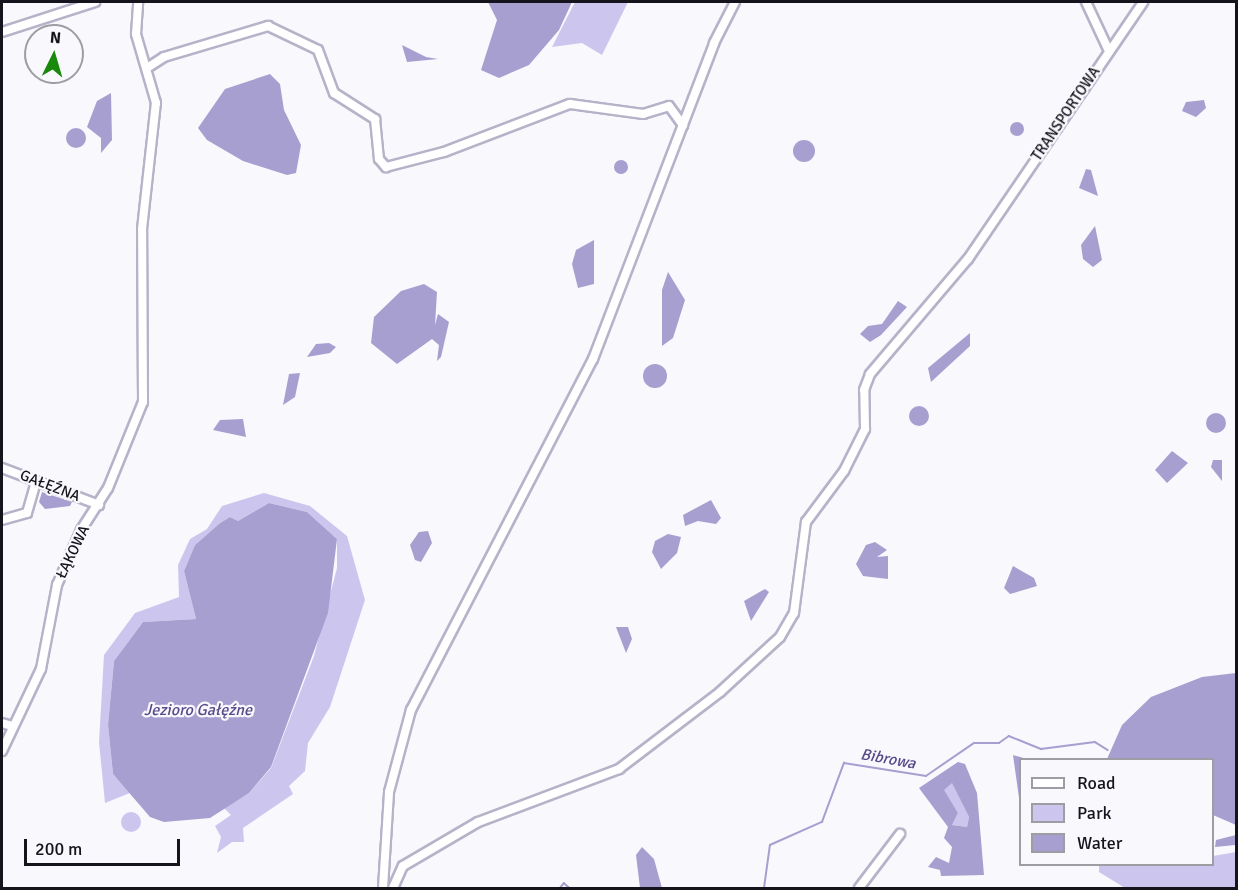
<!DOCTYPE html>
<html>
<head>
<meta charset="utf-8">
<style>
  body { margin:0 }
  #map { position:relative; width:1238px; height:890px; overflow:hidden; background:#f8f8fd; font-family:Signika,sans-serif }
  div>[style] { position:absolute }
  .green>* { inset:0; background:#ccc6ef }
  .round { border-radius:50% }
  .water>* { inset:0; background:#a79fd0 }
  .stream>* { height:1.5px; margin:-0.75px; padding:0 0.75px; transform-origin:0.75px; border-radius:0.75px; background:#a79fd0 }
  .roads { filter:drop-shadow(2px 0 #b6b3c9) drop-shadow(-2px 0 #b6b3c9) drop-shadow(0 2px #b6b3c9) drop-shadow(0 -2px #b6b3c9) }
  .minor>* { height:8px; margin:-4px; padding:0 4px; transform-origin:4px; border-radius:4px; background:#fff }
  span { translate:-50% -50%; white-space:nowrap; text-align:center; line-height:1.15; -webkit-text-stroke:4.5px #f8f8fd; paint-order:stroke }
  .street-label { font-size:15px; color:#15141c }
  .water-label { font-size:16px; color:#584a89; font-style:italic }
  .frame { position:absolute; inset:0; border:3px solid #15141c; pointer-events:none }
  .legend { position:absolute; left:1019px; top:758px; width:195px; height:108px; box-sizing:border-box; background:#f8f8fd; border:2px solid #9d9da3; margin:0; padding:8px 10px; list-style:none; font-size:18px; color:#15141c }
  .legend li { display:flex; align-items:center; gap:12px; height:30px }
  .legend b { width:30px; border:2px solid #9d9da3 }
  .north { position:absolute; left:24px; top:24px; width:60px; height:60px; box-sizing:border-box; background:#f8f8fd; border:2px solid #9d9da3; border-radius:50%; rotate:5deg; font-size:16px; font-weight:700; line-height:24px; text-align:center; color:#15141c }
  .north::after { content:''; display:block; margin:auto; width:21px; height:27px; background:#18890a; clip-path:polygon(50% 0,100% 100%,50% 72%,0 100%) }
  .scale { position:absolute; left:24px; top:839px; width:156px; height:27px; box-sizing:border-box; border:3px solid #15141c; border-top:0; padding-left:8px; font-size:18px; line-height:21px; white-space:nowrap; color:#15141c; -webkit-text-stroke:4px #f8f8fd; paint-order:stroke }
</style>
</head>
<body>
<div id="map">
  <div class="green">
    <i style="clip-path:polygon(575px 2px,628px 2px,602px 55px,582px 43px,552px 47px)"></i>
    <i style="clip-path:polygon(264px 493px,310px 506px,347px 536px,365px 600px,330px 707px,308px 743px,305px 771px,289px 786px,293px 794px,243px 828px,244px 842px,232px 842px,217px 853px,221px 837px,215px 826px,231px 815px,224px 808px,249px 793px,271px 768px,314px 656px,337px 568px,337px 539px,307px 512px,269px 503px,238px 521px,230px 517px,220px 523px,195px 545px,184px 571px,196px 619px,143px 622px,114px 661px,108px 725px,113px 774px,130px 793px,105px 803px,99px 742px,104px 655px,135px 613px,179px 597px,178px 565px,190px 539px,207px 529px,222px 506px)"></i>
    <i style="clip-path:polygon(952px 782px,969px 817px,967px 827px,952px 825px,958px 813px,943px 790px)"></i>
    <i class="round" style="left:121px;top:812px;width:20px;height:20px"></i>
    <i style="clip-path:polygon(1236px 852px,1236px 888px,1125px 888px,1099px 872px,1099px 865px,1212px 864px,1213px 856px)"></i>
  </div>
  <div class="water">
    <i style="clip-path:polygon(488px 2px,572px 2px,559px 30px,529px 65px,499px 78px,481px 70px,497px 20px)"></i>
    <i style="clip-path:polygon(402px 45px,426px 57px,438px 59px,407px 62px)"></i>
    <i style="clip-path:polygon(270px 74px,280px 84px,284px 110px,301px 145px,296px 173px,287px 175px,243px 161px,207px 140px,198px 128px,225px 89px)"></i>
    <i style="clip-path:polygon(111px 93px,112px 140px,101px 153px,101px 138px,87px 127px,97px 101px)"></i>
    <i style="clip-path:polygon(1204px 100px,1206px 108px,1196px 117px,1182px 111px,1186px 102px)"></i>
    <i class="round" style="left:1010px;top:122px;width:14px;height:14px"></i>
    <i class="round" style="left:66px;top:128px;width:20px;height:20px"></i>
    <i class="round" style="left:793px;top:140px;width:22px;height:22px"></i>
    <i class="round" style="left:614px;top:160px;width:14px;height:14px"></i>
    <i style="clip-path:polygon(1086px 169px,1091px 170px,1098px 196px,1079px 188px)"></i>
    <i style="clip-path:polygon(1095px 226px,1102px 260px,1093px 267px,1083px 259px,1081px 245px)"></i>
    <i style="clip-path:polygon(594px 240px,594px 284px,578px 288px,572px 264px,576px 250px)"></i>
    <i style="clip-path:polygon(668px 272px,685px 300px,673px 338px,662px 346px,662px 290px)"></i>
    <i style="clip-path:polygon(424px 284px,437px 292px,435px 325px,438px 314px,449px 322px,441px 357px,437px 361px,439px 345px,432px 339px,397px 364px,371px 343px,374px 317px,401px 291px)"></i>
    <i style="clip-path:polygon(898px 301px,907px 307px,881px 335px,870px 342px,860px 334px,868px 326px,882px 324px)"></i>
    <i style="clip-path:polygon(970px 333px,970px 346px,931px 382px,928px 368px)"></i>
    <i style="clip-path:polygon(329px 343px,336px 347px,330px 353px,307px 357px,316px 344px)"></i>
    <i class="round" style="left:643px;top:364px;width:24px;height:24px"></i>
    <i style="clip-path:polygon(300px 373px,295px 397px,283px 405px,289px 374px)"></i>
    <i class="round" style="left:909px;top:406px;width:20px;height:20px"></i>
    <i class="round" style="left:1206px;top:413px;width:20px;height:20px"></i>
    <i style="clip-path:polygon(243px 419px,246px 437px,213px 430px,220px 420px)"></i>
    <i style="clip-path:polygon(1172px 451px,1188px 463px,1167px 483px,1155px 470px)"></i>
    <i style="clip-path:polygon(1213px 460px,1222px 460px,1222px 481px,1211px 467px)"></i>
    <i style="clip-path:polygon(42px 492px,72px 502px,70px 506px,45px 509px,39px 502px)"></i>
    <i style="clip-path:polygon(711px 500px,721px 518px,716px 524px,698px 521px,685px 526px,683px 515px)"></i>
    <i style="clip-path:polygon(269px 503px,307px 512px,337px 539px,328px 613px,271px 767px,249px 793px,210px 818px,164px 822px,150px 817px,113px 774px,108px 725px,114px 661px,143px 622px,196px 619px,184px 571px,195px 545px,220px 523px,230px 517px,238px 521px)"></i>
    <i style="clip-path:polygon(428px 531px,432px 543px,421px 562px,415px 560px,410px 545px,419px 532px)"></i>
    <i style="clip-path:polygon(668px 534px,681px 537px,677px 553px,661px 569px,652px 552px,655px 541px)"></i>
    <i style="clip-path:polygon(875px 542px,887px 550px,877px 557px,888px 556px,888px 579px,863px 576px,856px 564px,866px 545px)"></i>
    <i style="clip-path:polygon(1013px 566px,1034px 578px,1037px 586px,1010px 594px,1004px 588px)"></i>
    <i style="clip-path:polygon(765px 589px,769px 592px,751px 621px,744px 601px)"></i>
    <i style="clip-path:polygon(616px 627px,628px 627px,632px 639px,626px 653px)"></i>
    <i style="clip-path:polygon(1236px 673px,1236px 825px,1213px 815px,1212px 760px,1107px 759px,1122px 725px,1151px 697px,1202px 677px)"></i>
    <i style="clip-path:polygon(1013px 755px,1027px 759px,1020px 760px,1020px 805px)"></i>
    <i style="clip-path:polygon(evenodd,958px 762px,965px 764px,977px 793px,984px 875px,941px 876px,940px 870px,928px 867px,936px 857px,949px 863px,952px 847px,944px 838px,948px 827px,919px 788px,958px 762px,952px 783px,969px 817px,967px 827px,952px 825px,958px 813px,944px 790px,952px 783px)"></i>
    <i style="clip-path:polygon(1236px 835px,1235px 845px,1215px 847px,1216px 840px)"></i>
    <i style="clip-path:polygon(642px 847px,654px 859px,662px 888px,640px 888px,636px 855px)"></i>
  </div>
  <div class="stream">
    <i style="left:560px;top:888px;width:6px;rotate:-51deg"></i>
    <i style="left:564px;top:883px;width:8px;rotate:40deg"></i>
    <i style="left:764px;top:888px;width:43px;rotate:-82.1deg"></i>
    <i style="left:770px;top:845px;width:57px;rotate:-23.9deg"></i>
    <i style="left:822px;top:822px;width:63px;rotate:-69.6deg"></i>
    <i style="left:844px;top:763px;width:83px;rotate:9deg"></i>
    <i style="left:926px;top:776px;width:58px;rotate:-34.5deg"></i>
    <i style="left:974px;top:743px;width:25px"></i>
    <i style="left:999px;top:743px;width:12px;rotate:-35deg"></i>
    <i style="left:1009px;top:736px;width:35px;rotate:22deg"></i>
    <i style="left:1041px;top:749px;width:54px;rotate:-7.4deg"></i>
    <i style="left:1095px;top:742px;width:15px;rotate:32deg"></i>
  </div>
  <div class="roads">
    <div class="minor">
      <i style="left:1086px;top:2px;width:54px;rotate:64.9deg"></i>
      <i style="left:2px;top:32px;width:98px;rotate:-17.9deg"></i>
      <i style="left:147px;top:68px;width:20px;rotate:-33deg"></i>
      <i style="left:164px;top:57px;width:109px;rotate:-16.6deg"></i>
      <i style="left:268px;top:26px;width:55px;rotate:25.6deg"></i>
      <i style="left:318px;top:50px;width:46px;rotate:69.6deg"></i>
      <i style="left:334px;top:93px;width:49px;rotate:32.4deg"></i>
      <i style="left:375px;top:119px;width:40px;rotate:84.3deg"></i>
      <i style="left:379px;top:159px;width:11px;rotate:49deg"></i>
      <i style="left:386px;top:167px;width:60px;rotate:-14.5deg"></i>
      <i style="left:444px;top:152px;width:135px;rotate:-20.9deg"></i>
      <i style="left:570px;top:104px;width:74px;rotate:7.8deg"></i>
      <i style="left:643px;top:114px;width:27px;rotate:-17deg"></i>
      <i style="left:669px;top:106px;width:24px;rotate:54deg"></i>
      <i style="left:2px;top:468px;width:104px;rotate:20.9deg"></i>
      <i style="left:2px;top:520px;width:26px;rotate:-16deg"></i>
      <i style="left:27px;top:513px;width:33px;rotate:-74deg"></i>
      <i style="left:2px;top:723px;width:10px;rotate:17deg"></i>
      <i style="left:2px;top:751px;width:91px;rotate:-64.6deg"></i>
      <i style="left:41px;top:669px;width:86px;rotate:-79.2deg"></i>
      <i style="left:57px;top:585px;width:60px;rotate:-66.4deg"></i>
      <i style="left:81px;top:530px;width:50px;rotate:-57.3deg"></i>
      <i style="left:108px;top:488px;width:93px;rotate:-67.9deg"></i>
      <i style="left:143px;top:402px;width:173px;rotate:-90.3deg"></i>
      <i style="left:142px;top:229px;width:127px;rotate:-83.7deg"></i>
      <i style="left:156px;top:103px;width:72px;rotate:-106.2deg"></i>
      <i style="left:136px;top:34px;width:32px;rotate:-86deg"></i>
      <i style="left:383px;top:888px;width:96px;rotate:-86.4deg"></i>
      <i style="left:389px;top:792px;width:85px;rotate:-75deg"></i>
      <i style="left:411px;top:710px;width:395px;rotate:-62.6deg"></i>
      <i style="left:593px;top:359px;width:338px;rotate:-69deg"></i>
      <i style="left:714px;top:43px;width:46px;rotate:-62.9deg"></i>
      <i style="left:393px;top:888px;width:24px;rotate:-66deg"></i>
      <i style="left:403px;top:866px;width:87px;rotate:-30.4deg"></i>
      <i style="left:478px;top:822px;width:151px;rotate:-20.6deg"></i>
      <i style="left:619px;top:769px;width:127px;rotate:-37.3deg"></i>
      <i style="left:720px;top:692px;width:81px;rotate:-42.5deg"></i>
      <i style="left:780px;top:637px;width:28px;rotate:-60deg"></i>
      <i style="left:794px;top:613px;width:92px;rotate:-82.5deg"></i>
      <i style="left:806px;top:522px;width:64px;rotate:-53.3deg"></i>
      <i style="left:844px;top:471px;width:47px;rotate:-63.4deg"></i>
      <i style="left:865px;top:429px;width:39px;rotate:-91deg"></i>
      <i style="left:864px;top:390px;width:17px;rotate:-69deg"></i>
      <i style="left:870px;top:374px;width:151px;rotate:-49.6deg"></i>
      <i style="left:968px;top:259px;width:311px;rotate:-55.7deg"></i>
      <i style="left:859px;top:888px;width:68px;rotate:-52.8deg"></i>
    </div>
  </div>
  <div class="street-label">
    <span style="left:1066px;top:114px;rotate:-56deg">TRANSPORTOWA</span>
    <span style="left:50px;top:486px;rotate:21deg">GAŁĘŹNA</span>
    <span style="left:73px;top:552px;rotate:-64deg">ŁĄKOWA</span>
  </div>
  <div class="water-label">
    <span style="left:198px;top:710px">Jezioro Gałęźne</span>
    <span style="left:888px;top:759px;rotate:10deg">Bibrowa</span>
  </div>
  <div class="frame"></div>
  <ul class="legend">
  <li><b style="height:8px;background:#fff"></b>Road</li>
  <li><b style="height:16px;background:#ccc6ef"></b>Park</li>
  <li><b style="height:16px;background:#a79fd0"></b>Water</li>
  </ul>
  <div class="north">N</div>
  <div class="scale">200 m</div>
</div>
</body>
</html>
